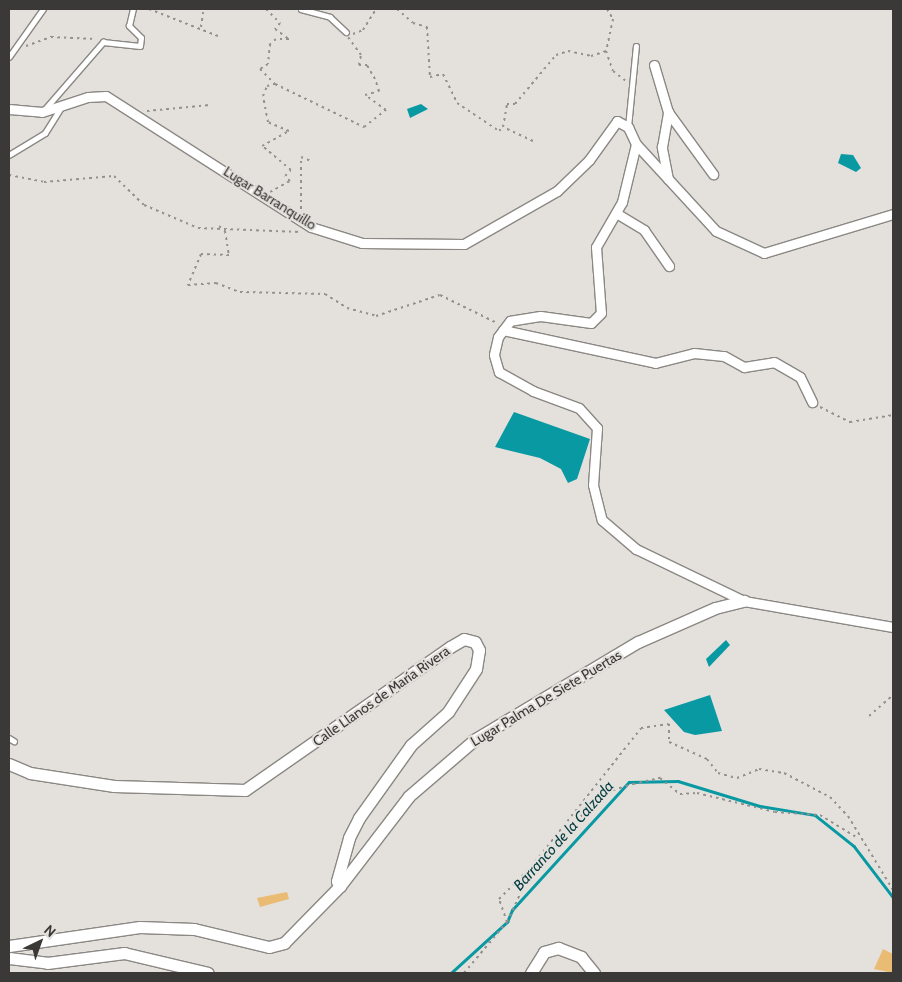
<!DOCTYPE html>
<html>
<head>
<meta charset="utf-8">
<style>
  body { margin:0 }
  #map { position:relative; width:902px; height:982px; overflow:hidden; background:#e4e1dd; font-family:Cabin,sans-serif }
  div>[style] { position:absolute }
  .water>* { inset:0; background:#0899a3 }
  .stream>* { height:2.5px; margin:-1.25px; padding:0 1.25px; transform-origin:1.25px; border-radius:1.25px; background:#0899a3 }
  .building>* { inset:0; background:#e9bb73 }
  .path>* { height:2px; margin-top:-1px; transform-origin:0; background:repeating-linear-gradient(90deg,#93918e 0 2.5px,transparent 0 6.5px) }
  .roads { filter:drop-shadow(1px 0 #8b8884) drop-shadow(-1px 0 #8b8884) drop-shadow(0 1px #8b8884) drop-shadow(0 -1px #8b8884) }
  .lane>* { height:4.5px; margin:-2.25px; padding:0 2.25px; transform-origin:2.25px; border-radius:2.25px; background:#fff }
  .street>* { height:9px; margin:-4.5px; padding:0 4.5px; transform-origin:4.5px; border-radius:4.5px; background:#fff }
  .secondary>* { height:11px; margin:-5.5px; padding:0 5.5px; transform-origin:5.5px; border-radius:5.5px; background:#fff }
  span { translate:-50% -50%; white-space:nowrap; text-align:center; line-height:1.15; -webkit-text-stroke:4px #e4e1dd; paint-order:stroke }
  .street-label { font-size:14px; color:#3a3937 }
  .water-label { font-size:15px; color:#023b3f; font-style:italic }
  .frame { position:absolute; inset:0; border:10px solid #3a3937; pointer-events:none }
  .north { position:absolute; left:15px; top:917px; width:50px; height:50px; -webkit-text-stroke:4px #e4e1dd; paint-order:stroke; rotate:42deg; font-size:14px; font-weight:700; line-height:20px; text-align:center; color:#3a3937 }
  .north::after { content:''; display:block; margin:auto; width:18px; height:22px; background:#3a3937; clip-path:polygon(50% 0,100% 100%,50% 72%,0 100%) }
</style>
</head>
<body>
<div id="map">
  <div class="water">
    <i style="clip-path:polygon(421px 104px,428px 109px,410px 118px,407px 109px)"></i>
    <i style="clip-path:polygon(841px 154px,853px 155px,861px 168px,856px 172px,838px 163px)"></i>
    <i style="clip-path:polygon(514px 412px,590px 439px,577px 479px,568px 483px,561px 469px,540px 458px,495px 447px)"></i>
    <i style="clip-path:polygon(726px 640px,730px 645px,709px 667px,706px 659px)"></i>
    <i style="clip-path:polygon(710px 695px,722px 731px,695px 735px,684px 732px,664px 710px)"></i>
  </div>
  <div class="stream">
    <i style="left:451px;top:973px;width:76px;rotate:-42.3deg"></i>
    <i style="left:507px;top:922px;width:13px;rotate:-67deg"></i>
    <i style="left:512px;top:910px;width:173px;rotate:-47.6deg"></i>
    <i style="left:629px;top:782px;width:49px;rotate:-1.2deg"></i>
    <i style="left:678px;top:781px;width:86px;rotate:17deg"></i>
    <i style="left:760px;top:806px;width:56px;rotate:9.3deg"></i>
    <i style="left:815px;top:815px;width:50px;rotate:38.5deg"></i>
    <i style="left:854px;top:846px;width:64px;rotate:52.6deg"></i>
  </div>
  <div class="building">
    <i style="clip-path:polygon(287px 892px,289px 899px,260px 907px,257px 898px)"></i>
    <i style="clip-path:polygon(883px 949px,893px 954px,893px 973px,874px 969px)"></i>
  </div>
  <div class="path">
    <i style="left:149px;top:9px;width:74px;rotate:21.4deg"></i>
    <i style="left:266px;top:9px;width:20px;rotate:45deg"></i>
    <i style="left:280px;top:23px;width:8px;rotate:130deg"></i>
    <i style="left:275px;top:29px;width:17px;rotate:36deg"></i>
    <i style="left:289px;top:39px;width:13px;rotate:180deg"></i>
    <i style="left:276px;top:39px;width:8px;rotate:140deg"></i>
    <i style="left:270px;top:44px;width:20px;rotate:96deg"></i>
    <i style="left:268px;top:64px;width:9px;rotate:148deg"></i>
    <i style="left:260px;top:69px;width:21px;rotate:45deg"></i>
    <i style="left:397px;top:9px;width:21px;rotate:41deg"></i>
    <i style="left:413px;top:23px;width:15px;rotate:16deg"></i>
    <i style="left:427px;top:27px;width:50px;rotate:86.6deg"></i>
    <i style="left:430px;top:77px;width:13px;rotate:-13deg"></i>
    <i style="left:443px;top:74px;width:32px;rotate:64deg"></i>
    <i style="left:457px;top:103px;width:50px;rotate:33.7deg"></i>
    <i style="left:499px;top:131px;width:6px;rotate:-45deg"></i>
    <i style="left:607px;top:9px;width:12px;rotate:59deg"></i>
    <i style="left:613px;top:19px;width:33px;rotate:102deg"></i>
    <i style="left:606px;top:51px;width:21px;rotate:71deg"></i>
    <i style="left:613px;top:71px;width:18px;rotate:38deg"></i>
    <i style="left:201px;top:27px;width:15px;rotate:-82deg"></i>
    <i style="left:353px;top:34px;width:11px;rotate:-22deg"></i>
    <i style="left:363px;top:30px;width:25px;rotate:-58deg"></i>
    <i style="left:26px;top:46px;width:27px;rotate:-20deg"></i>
    <i style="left:51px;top:37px;width:45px;rotate:2.5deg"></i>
    <i style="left:147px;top:111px;width:63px;rotate:-5.4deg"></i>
    <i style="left:533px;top:141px;width:33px;rotate:-155deg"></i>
    <i style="left:503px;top:127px;width:23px;rotate:-80deg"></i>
    <i style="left:507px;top:104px;width:8px"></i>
    <i style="left:515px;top:104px;width:64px;rotate:-50.1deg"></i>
    <i style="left:556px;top:55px;width:13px;rotate:-18deg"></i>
    <i style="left:568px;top:51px;width:24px;rotate:12deg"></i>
    <i style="left:591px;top:56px;width:16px;rotate:-18deg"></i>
    <i style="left:9px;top:175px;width:36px;rotate:11deg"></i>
    <i style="left:44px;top:182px;width:70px;rotate:-4.9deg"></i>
    <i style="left:114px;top:176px;width:42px;rotate:44deg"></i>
    <i style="left:144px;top:205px;width:59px;rotate:23.1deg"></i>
    <i style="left:198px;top:228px;width:103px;rotate:2.2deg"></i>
    <i style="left:270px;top:192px;width:23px;rotate:-29deg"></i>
    <i style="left:290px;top:181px;width:7px;rotate:-135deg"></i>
    <i style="left:285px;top:176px;width:8px;rotate:-45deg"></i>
    <i style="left:291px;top:170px;width:38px;rotate:-140deg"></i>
    <i style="left:262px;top:146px;width:31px;rotate:-29deg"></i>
    <i style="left:289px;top:131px;width:23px;rotate:-157deg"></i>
    <i style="left:268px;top:122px;width:26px;rotate:-101deg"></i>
    <i style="left:263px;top:96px;width:11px;rotate:-68deg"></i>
    <i style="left:267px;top:86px;width:8px;rotate:-14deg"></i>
    <i style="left:275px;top:84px;width:99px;rotate:25.8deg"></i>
    <i style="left:364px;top:127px;width:28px;rotate:-38deg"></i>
    <i style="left:386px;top:110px;width:26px;rotate:-144deg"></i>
    <i style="left:365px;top:95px;width:15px;rotate:-16deg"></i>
    <i style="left:379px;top:91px;width:13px;rotate:-108deg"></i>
    <i style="left:375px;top:79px;width:16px;rotate:-120deg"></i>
    <i style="left:367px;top:65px;width:8px;rotate:180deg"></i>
    <i style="left:359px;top:65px;width:10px;rotate:-79deg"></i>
    <i style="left:361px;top:55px;width:22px;rotate:-126deg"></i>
    <i style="left:301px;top:209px;width:52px;rotate:-90deg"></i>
    <i style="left:301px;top:157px;width:11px;rotate:22deg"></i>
    <i style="left:219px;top:226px;width:8px;rotate:40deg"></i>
    <i style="left:225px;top:231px;width:24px;rotate:81deg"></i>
    <i style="left:229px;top:255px;width:28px;rotate:-178deg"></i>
    <i style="left:201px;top:254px;width:34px;rotate:113deg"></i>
    <i style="left:188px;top:285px;width:28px;rotate:-4deg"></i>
    <i style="left:216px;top:283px;width:26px;rotate:21deg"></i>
    <i style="left:240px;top:292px;width:85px;rotate:1.3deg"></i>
    <i style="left:325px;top:294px;width:26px;rotate:32deg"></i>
    <i style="left:347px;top:308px;width:30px;rotate:15deg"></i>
    <i style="left:376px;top:316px;width:67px;rotate:-18.2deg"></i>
    <i style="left:440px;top:295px;width:64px;rotate:26.2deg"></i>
    <i style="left:820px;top:407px;width:34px;rotate:27deg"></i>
    <i style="left:850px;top:422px;width:44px;rotate:-9.2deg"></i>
    <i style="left:869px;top:716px;width:32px;rotate:-41deg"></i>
    <i style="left:507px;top:922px;width:38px;rotate:-65deg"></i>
    <i style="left:523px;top:887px;width:101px;rotate:-50.6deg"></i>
    <i style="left:587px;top:809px;width:32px;rotate:-36deg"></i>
    <i style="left:613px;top:790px;width:21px;rotate:-17deg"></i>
    <i style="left:633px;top:784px;width:28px;rotate:-13deg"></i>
    <i style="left:660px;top:778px;width:26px;rotate:39deg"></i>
    <i style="left:680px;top:794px;width:17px;rotate:-3deg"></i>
    <i style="left:697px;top:793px;width:80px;rotate:13.7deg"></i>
    <i style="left:775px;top:812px;width:45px;rotate:3.8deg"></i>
    <i style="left:820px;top:815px;width:44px;rotate:31.2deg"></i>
    <i style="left:464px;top:973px;width:67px;rotate:-49.9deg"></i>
    <i style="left:507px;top:922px;width:24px;rotate:-109deg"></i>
    <i style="left:499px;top:899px;width:45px;rotate:-45deg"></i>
    <i style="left:531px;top:867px;width:177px;rotate:-51.6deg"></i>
    <i style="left:641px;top:728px;width:28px;rotate:-8deg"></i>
    <i style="left:669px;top:724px;width:18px;rotate:90deg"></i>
    <i style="left:669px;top:742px;width:42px;rotate:24.1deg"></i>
    <i style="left:707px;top:759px;width:18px;rotate:52deg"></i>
    <i style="left:718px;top:773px;width:20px;rotate:15deg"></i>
    <i style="left:737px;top:778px;width:24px;rotate:-22deg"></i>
    <i style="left:759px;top:769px;width:25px;rotate:9deg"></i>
    <i style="left:784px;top:773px;width:52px;rotate:27.6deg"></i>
    <i style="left:830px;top:797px;width:26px;rotate:47deg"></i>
    <i style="left:848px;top:816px;width:87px;rotate:58.7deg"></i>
  </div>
  <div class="roads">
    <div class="lane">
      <i style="left:301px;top:9px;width:30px;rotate:15deg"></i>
      <i style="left:330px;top:17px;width:22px;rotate:43deg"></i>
      <i style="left:9px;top:57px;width:59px;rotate:-54.7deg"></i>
      <i style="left:45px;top:109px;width:89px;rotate:-49.1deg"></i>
      <i style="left:103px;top:42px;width:37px;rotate:6deg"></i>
      <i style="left:140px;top:46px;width:8px;rotate:-83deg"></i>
      <i style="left:141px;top:38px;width:17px;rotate:-135deg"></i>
      <i style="left:129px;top:26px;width:17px;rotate:-77deg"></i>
      <i style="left:628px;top:127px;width:81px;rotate:-84.4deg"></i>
      <i style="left:9px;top:155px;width:42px;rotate:-31.4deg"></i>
      <i style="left:45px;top:133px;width:32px;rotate:-58deg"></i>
      <i style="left:9px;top:738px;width:6px;rotate:31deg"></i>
    </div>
    <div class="street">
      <i style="left:654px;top:65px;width:49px;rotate:73.4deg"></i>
      <i style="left:668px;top:112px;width:77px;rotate:54deg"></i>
      <i style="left:9px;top:109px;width:33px;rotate:5deg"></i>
      <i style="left:42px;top:112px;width:48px;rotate:-18.1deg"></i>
      <i style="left:88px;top:97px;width:18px;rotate:-3deg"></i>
      <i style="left:106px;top:96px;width:243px;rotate:32.6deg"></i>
      <i style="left:311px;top:227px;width:53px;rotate:17.4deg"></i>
      <i style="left:362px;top:243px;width:102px;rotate:0.6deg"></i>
      <i style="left:464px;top:244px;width:107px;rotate:-29.7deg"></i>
      <i style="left:557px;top:191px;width:45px;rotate:-44.1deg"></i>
      <i style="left:589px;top:160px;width:48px;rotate:-54.3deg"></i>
      <i style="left:617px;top:121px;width:13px;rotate:29deg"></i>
      <i style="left:628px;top:127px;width:19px;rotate:65deg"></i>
      <i style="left:668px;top:179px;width:33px;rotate:-101deg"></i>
      <i style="left:662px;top:147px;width:36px;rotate:-80deg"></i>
      <i style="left:616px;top:213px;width:33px;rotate:31deg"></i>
      <i style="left:644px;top:230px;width:44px;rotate:55.2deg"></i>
      <i style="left:893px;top:214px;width:135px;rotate:163.2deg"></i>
      <i style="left:764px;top:253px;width:53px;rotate:-155.4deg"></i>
      <i style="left:716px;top:231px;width:118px;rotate:-132.6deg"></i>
      <i style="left:636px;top:144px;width:60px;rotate:103.6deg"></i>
      <i style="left:622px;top:202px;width:52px;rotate:120deg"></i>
      <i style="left:596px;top:247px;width:66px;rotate:85.7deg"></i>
      <i style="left:601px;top:313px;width:14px;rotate:135deg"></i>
      <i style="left:591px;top:323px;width:51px;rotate:-172.2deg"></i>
      <i style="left:540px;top:316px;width:30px;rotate:171deg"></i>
      <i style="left:510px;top:321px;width:20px;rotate:127deg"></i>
      <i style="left:498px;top:337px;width:18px;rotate:103deg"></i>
      <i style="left:494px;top:355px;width:18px;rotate:74deg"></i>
      <i style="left:499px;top:372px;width:39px;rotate:29deg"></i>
      <i style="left:533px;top:391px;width:49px;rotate:20.3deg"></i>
      <i style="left:579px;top:408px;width:27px;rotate:48deg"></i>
      <i style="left:597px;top:428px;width:57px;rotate:94deg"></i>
      <i style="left:593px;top:485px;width:36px;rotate:76deg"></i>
      <i style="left:602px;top:520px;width:45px;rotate:40.5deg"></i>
      <i style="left:636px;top:549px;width:120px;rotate:25.7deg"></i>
      <i style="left:744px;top:601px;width:151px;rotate:9.9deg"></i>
      <i style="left:503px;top:330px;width:156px;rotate:12.2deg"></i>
      <i style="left:655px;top:363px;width:40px;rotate:-14.4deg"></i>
      <i style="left:694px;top:353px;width:30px;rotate:6deg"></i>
      <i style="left:724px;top:356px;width:23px;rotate:29deg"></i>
      <i style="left:744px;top:367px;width:30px;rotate:-9deg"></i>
      <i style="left:774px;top:362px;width:30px;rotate:30deg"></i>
      <i style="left:800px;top:377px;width:28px;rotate:64deg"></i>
    </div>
    <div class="secondary">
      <i style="left:9px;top:764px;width:23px;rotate:23deg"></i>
      <i style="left:30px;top:773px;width:85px;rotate:8.8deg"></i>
      <i style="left:114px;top:786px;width:131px;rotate:1.7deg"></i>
      <i style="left:245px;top:790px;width:250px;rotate:-34.9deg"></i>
      <i style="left:450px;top:647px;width:16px;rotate:-30deg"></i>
      <i style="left:464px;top:639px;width:11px;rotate:15deg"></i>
      <i style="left:475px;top:642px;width:9px;rotate:63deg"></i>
      <i style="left:479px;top:650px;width:19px;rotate:99deg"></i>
      <i style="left:476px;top:669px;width:51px;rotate:123.1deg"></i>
      <i style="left:448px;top:712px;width:50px;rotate:138.3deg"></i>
      <i style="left:411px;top:745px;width:90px;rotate:125.5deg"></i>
      <i style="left:359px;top:818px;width:22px;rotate:117deg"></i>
      <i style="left:349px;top:838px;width:45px;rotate:105.6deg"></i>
      <i style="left:337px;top:881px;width:6px;rotate:59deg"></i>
      <i style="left:9px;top:946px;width:132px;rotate:-8.3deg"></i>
      <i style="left:140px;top:927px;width:54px;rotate:2.1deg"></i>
      <i style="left:194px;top:929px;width:77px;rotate:13.5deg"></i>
      <i style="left:269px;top:947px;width:16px;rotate:-15deg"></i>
      <i style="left:284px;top:943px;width:80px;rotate:-45.5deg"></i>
      <i style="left:340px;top:886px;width:113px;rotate:-52.5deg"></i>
      <i style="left:409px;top:796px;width:86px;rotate:-40.7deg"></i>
      <i style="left:474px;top:740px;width:191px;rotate:-30.9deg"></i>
      <i style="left:638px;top:642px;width:84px;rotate:-23.8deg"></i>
      <i style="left:715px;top:608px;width:30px;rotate:-14deg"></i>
      <i style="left:9px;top:958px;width:38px;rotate:7deg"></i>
      <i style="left:47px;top:963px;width:78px;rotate:-7.4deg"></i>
      <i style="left:124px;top:953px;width:86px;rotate:13.4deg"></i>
      <i style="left:531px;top:973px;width:25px;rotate:-58deg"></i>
      <i style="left:544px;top:952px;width:15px;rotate:-16deg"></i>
      <i style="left:558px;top:948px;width:25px;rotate:21deg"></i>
      <i style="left:581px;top:957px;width:21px;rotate:51deg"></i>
    </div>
  </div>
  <div class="street-label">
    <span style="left:270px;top:198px;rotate:32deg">Lugar Barranquillo</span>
    <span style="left:381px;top:696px;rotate:-35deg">Calle Llanos de María Rivera</span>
    <span style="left:546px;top:698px;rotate:-31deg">Lugar Palma De Siete Puertas</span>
  </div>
  <div class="water-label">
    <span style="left:564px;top:836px;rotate:-48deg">Barranco de la Calzada</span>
  </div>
  <div class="frame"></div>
  <div class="north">N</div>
</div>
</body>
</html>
